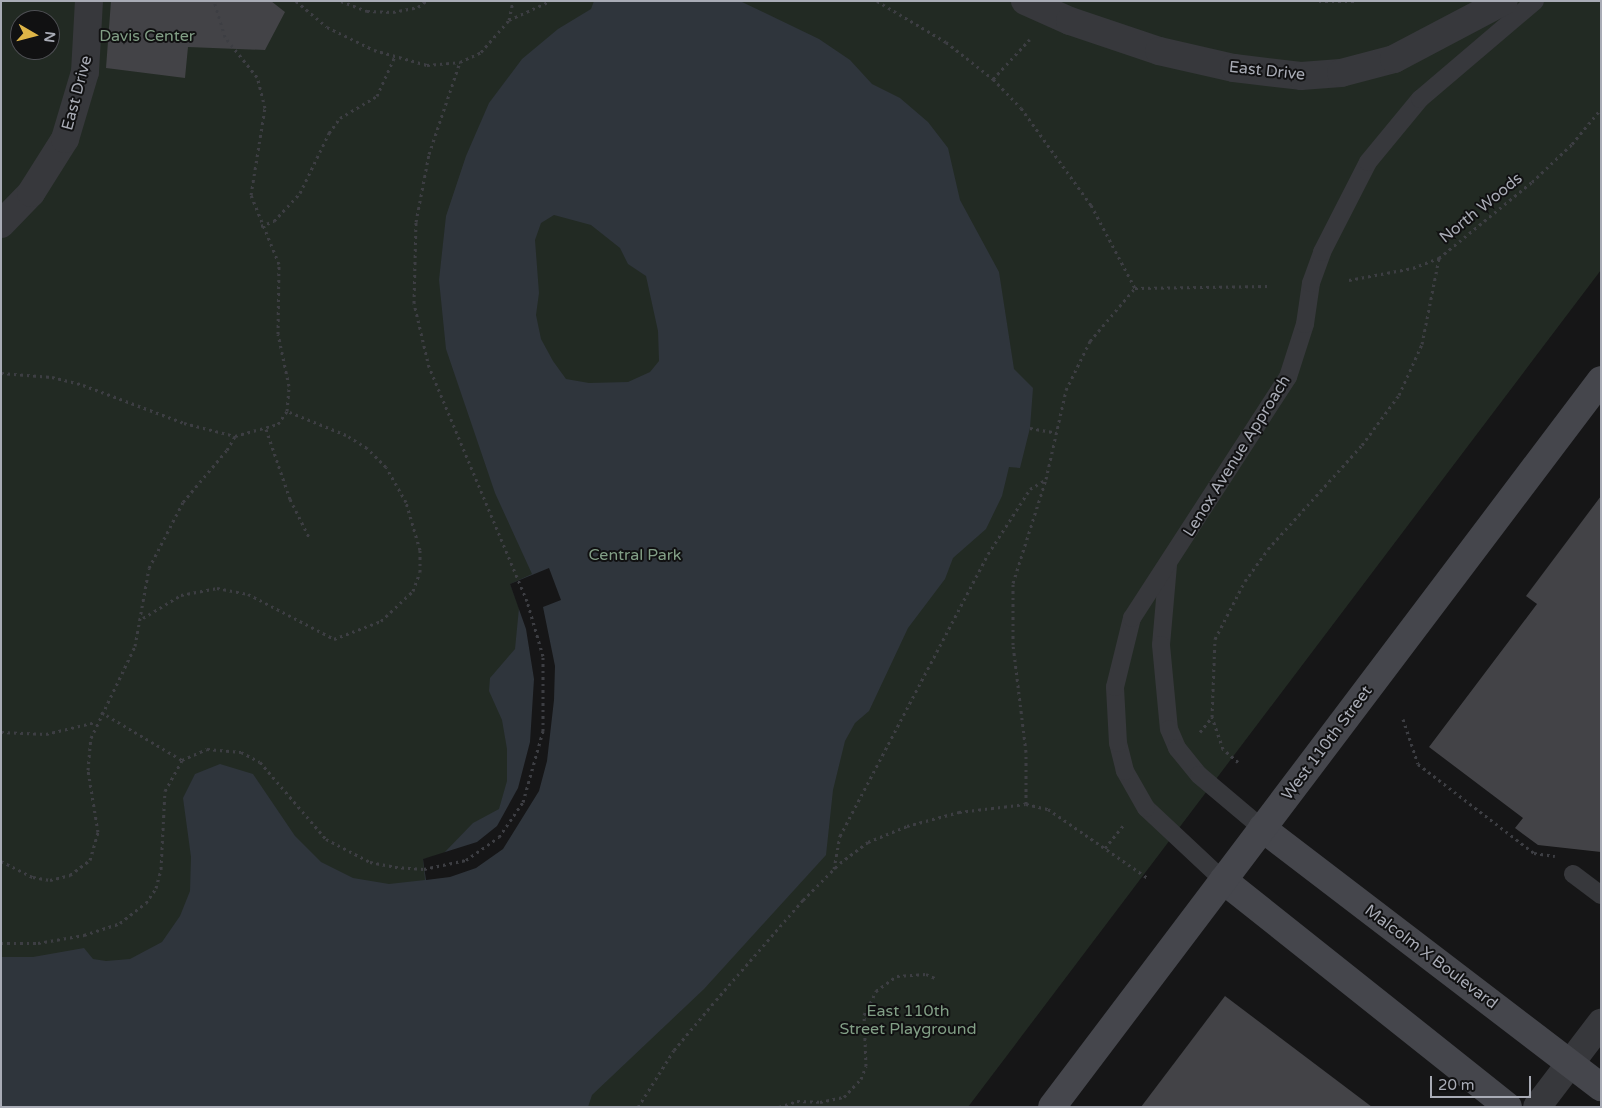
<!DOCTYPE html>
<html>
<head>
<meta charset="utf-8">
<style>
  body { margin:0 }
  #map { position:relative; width:1602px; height:1108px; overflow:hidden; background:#161617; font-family:"Varela Round",sans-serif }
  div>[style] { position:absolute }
  .green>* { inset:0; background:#222a23 }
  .water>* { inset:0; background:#2f353c }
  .pier>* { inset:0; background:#161617 }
  .building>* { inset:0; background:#434347 }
  .path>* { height:3px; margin-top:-1.5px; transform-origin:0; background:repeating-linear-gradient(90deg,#3d3e43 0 2.5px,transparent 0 6.5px) }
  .lane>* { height:18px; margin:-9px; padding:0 9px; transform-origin:9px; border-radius:9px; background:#37383c }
  .street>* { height:28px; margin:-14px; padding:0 14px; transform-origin:14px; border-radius:14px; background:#37383c }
  .secondary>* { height:28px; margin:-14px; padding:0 14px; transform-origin:14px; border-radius:14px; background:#45464c }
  span { translate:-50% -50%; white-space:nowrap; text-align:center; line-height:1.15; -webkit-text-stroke:4px #111112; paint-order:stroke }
  .park-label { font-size:16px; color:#829f86 }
  .street-label { font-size:16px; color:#a9acb6 }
  .frame { position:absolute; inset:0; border:2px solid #a9acb6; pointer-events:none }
  .north { position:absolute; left:10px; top:10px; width:50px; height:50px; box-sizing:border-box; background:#111112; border:1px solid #4e4f54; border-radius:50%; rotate:98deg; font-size:14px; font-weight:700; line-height:20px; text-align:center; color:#a9acb6 }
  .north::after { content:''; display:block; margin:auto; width:18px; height:22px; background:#deb547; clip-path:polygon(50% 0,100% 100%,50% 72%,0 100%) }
  .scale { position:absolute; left:1430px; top:1076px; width:101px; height:22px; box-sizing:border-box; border:2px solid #a9acb6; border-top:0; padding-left:6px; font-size:15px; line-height:18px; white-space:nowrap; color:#a9acb6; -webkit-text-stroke:4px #111112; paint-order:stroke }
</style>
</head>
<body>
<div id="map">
  <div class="green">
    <i style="clip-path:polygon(evenodd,1px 1px,1601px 1px,1601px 270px,968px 1107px,1px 1107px,1px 1px,20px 20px,50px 20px,50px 50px,20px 50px,20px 20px)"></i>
  </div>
  <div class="water">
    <i style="clip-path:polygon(evenodd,594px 1px,740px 1px,819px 39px,850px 60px,872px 84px,900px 98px,928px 122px,948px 148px,960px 200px,999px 272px,1014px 369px,1033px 388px,1030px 428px,1020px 468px,1009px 467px,1002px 496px,986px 529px,953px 558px,945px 579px,908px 628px,869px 711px,855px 723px,845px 741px,833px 790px,826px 855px,704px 989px,592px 1095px,588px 1107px,1px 1107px,1px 957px,33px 957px,84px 948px,93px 959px,106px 961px,130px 959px,162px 942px,180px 916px,190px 891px,191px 857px,183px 798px,195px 774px,220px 764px,253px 774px,295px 836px,321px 862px,353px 878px,389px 884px,425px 880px,423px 859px,442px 855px,473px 823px,499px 809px,507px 781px,507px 749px,502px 720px,489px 691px,490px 678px,515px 649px,519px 608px,510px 584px,532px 574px,495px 493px,446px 349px,439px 280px,446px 216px,466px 156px,489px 103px,522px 59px,558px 29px,591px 9px,594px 1px,554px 215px,591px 225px,620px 248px,628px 264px,646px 276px,658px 331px,659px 361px,650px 372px,628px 382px,589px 383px,566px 379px,553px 361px,541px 339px,536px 315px,539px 293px,535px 240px,541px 223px,554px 215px)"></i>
  </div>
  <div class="pier">
    <i style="clip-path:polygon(549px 568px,561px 600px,543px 607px,555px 666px,554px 700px,547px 761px,539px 791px,503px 849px,476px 868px,450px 877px,426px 880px,423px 859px,477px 842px,497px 826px,518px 788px,530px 742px,534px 679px,526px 629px,510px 584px)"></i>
  </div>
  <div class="building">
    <i style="clip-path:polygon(111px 1px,271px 1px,285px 12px,265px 50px,188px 47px,185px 78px,106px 68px)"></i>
    <i style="clip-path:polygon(1601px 496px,1601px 852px,1538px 845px,1515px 828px,1523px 818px,1429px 747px,1537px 604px,1526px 596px)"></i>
    <i style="clip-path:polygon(1225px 996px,1372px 1107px,1141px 1107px)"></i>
  </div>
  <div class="path">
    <i style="left:296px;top:1px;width:40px;rotate:40deg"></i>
    <i style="left:327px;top:27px;width:52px;rotate:26.1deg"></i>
    <i style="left:374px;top:50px;width:55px;rotate:15.8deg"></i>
    <i style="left:427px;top:65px;width:33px;rotate:-5deg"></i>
    <i style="left:460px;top:62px;width:23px;rotate:-25deg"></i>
    <i style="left:481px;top:52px;width:43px;rotate:-48.8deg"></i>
    <i style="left:509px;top:20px;width:19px;rotate:-78deg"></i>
    <i style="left:341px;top:1px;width:28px;rotate:21deg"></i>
    <i style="left:367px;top:11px;width:26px;rotate:2deg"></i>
    <i style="left:393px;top:12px;width:25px;rotate:-11deg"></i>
    <i style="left:418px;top:7px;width:10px;rotate:-37deg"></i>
    <i style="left:877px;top:1px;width:80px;rotate:30.7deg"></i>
    <i style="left:946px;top:42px;width:60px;rotate:38.2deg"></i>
    <i style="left:993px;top:79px;width:40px;rotate:46deg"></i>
    <i style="left:1021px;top:108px;width:120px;rotate:54.2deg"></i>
    <i style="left:1091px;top:205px;width:94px;rotate:62.1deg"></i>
    <i style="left:1135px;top:288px;width:135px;rotate:-0.8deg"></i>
    <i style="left:1319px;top:1px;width:36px"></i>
    <i style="left:509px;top:20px;width:45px;rotate:-24.9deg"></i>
    <i style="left:993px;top:79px;width:54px;rotate:-47.2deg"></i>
    <i style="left:261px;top:226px;width:14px;rotate:-21deg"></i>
    <i style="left:274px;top:221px;width:38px;rotate:-47deg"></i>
    <i style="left:300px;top:193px;width:67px;rotate:-64.2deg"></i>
    <i style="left:329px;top:133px;width:19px;rotate:-54deg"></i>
    <i style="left:340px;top:118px;width:43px;rotate:-30.7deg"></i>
    <i style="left:377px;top:96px;width:44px;rotate:-65.8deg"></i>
    <i style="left:1349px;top:280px;width:65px;rotate:-10.6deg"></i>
    <i style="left:1413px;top:268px;width:28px;rotate:-21deg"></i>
    <i style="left:1439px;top:258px;width:120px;rotate:-39.3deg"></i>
    <i style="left:1532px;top:182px;width:55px;rotate:-43.5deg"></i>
    <i style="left:1572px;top:144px;width:45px;rotate:-50.4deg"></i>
    <i style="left:1px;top:373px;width:51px;rotate:4.5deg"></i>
    <i style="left:52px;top:377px;width:32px;rotate:14deg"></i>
    <i style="left:83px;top:385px;width:108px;rotate:20.6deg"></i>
    <i style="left:184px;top:423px;width:53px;rotate:14.3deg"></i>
    <i style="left:235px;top:436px;width:45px;rotate:-15.6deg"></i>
    <i style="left:278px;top:424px;width:16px;rotate:-55deg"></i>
    <i style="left:287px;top:411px;width:25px;rotate:-85deg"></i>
    <i style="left:289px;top:386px;width:53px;rotate:-101.9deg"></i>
    <i style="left:278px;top:334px;width:70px;rotate:-89.2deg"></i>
    <i style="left:279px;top:264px;width:74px;rotate:-112.1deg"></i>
    <i style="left:251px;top:195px;width:88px;rotate:-80.9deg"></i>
    <i style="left:265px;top:108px;width:32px;rotate:-104deg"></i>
    <i style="left:257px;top:77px;width:51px;rotate:-128.7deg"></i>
    <i style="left:225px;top:37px;width:38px;rotate:-107deg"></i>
    <i style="left:1030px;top:428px;width:27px;rotate:10deg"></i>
    <i style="left:266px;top:429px;width:74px;rotate:71.1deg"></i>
    <i style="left:290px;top:499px;width:42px;rotate:63.4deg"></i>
    <i style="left:143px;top:618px;width:44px;rotate:-31.2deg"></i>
    <i style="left:181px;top:595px;width:37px;rotate:-11deg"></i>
    <i style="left:217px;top:588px;width:32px;rotate:11deg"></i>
    <i style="left:248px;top:594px;width:97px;rotate:27.6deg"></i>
    <i style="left:334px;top:639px;width:50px;rotate:-21deg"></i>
    <i style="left:381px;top:621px;width:44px;rotate:-43.2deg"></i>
    <i style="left:413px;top:591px;width:20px;rotate:-70deg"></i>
    <i style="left:420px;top:572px;width:22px;rotate:-90deg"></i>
    <i style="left:420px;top:550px;width:50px;rotate:-106.3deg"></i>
    <i style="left:406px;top:502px;width:40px;rotate:-119.7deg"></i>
    <i style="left:386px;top:467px;width:27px;rotate:-135deg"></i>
    <i style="left:367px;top:448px;width:25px;rotate:-148deg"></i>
    <i style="left:346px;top:435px;width:64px;rotate:-157.9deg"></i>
    <i style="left:101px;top:712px;width:94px;rotate:30.7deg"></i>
    <i style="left:1403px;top:719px;width:47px;rotate:71.6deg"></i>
    <i style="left:1418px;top:764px;width:146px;rotate:37.5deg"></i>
    <i style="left:1534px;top:853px;width:21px;rotate:8deg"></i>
    <i style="left:1px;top:732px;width:45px;rotate:2.5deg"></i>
    <i style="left:46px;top:734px;width:51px;rotate:-13.5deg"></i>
    <i style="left:1200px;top:732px;width:19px;rotate:-51deg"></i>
    <i style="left:1238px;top:762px;width:20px;rotate:-139deg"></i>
    <i style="left:1223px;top:749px;width:34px;rotate:-109deg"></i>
    <i style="left:1212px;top:717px;width:78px;rotate:-87.8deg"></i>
    <i style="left:1215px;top:639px;width:65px;rotate:-62.7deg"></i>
    <i style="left:1245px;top:581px;width:39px;rotate:-54deg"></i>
    <i style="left:1268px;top:549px;width:140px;rotate:-47.9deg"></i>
    <i style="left:1362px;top:445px;width:62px;rotate:-53.5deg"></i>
    <i style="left:1399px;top:395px;width:56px;rotate:-65.7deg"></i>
    <i style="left:1422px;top:344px;width:88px;rotate:-78.8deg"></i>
    <i style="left:1026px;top:804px;width:52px;rotate:-90deg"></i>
    <i style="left:1026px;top:752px;width:108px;rotate:-96.9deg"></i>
    <i style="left:1013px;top:645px;width:62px;rotate:-90deg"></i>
    <i style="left:1013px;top:583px;width:109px;rotate:-72.4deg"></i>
    <i style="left:1046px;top:479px;width:91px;rotate:-77.3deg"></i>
    <i style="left:1066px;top:390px;width:55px;rotate:-63.9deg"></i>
    <i style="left:1090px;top:341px;width:70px;rotate:-49.7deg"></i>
    <i style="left:1105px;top:848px;width:32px;rotate:-51deg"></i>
    <i style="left:1px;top:861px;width:36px;rotate:27deg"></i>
    <i style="left:33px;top:877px;width:17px;rotate:10deg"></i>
    <i style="left:50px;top:880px;width:21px;rotate:-14deg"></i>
    <i style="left:70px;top:875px;width:25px;rotate:-37deg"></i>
    <i style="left:90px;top:860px;width:29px;rotate:-74deg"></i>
    <i style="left:98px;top:832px;width:63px;rotate:-99.2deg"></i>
    <i style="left:88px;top:770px;width:32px;rotate:-85deg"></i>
    <i style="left:91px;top:738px;width:102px;rotate:-64.4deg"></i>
    <i style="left:135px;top:646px;width:79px;rotate:-79.8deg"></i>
    <i style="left:149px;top:568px;width:74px;rotate:-62.7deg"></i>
    <i style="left:183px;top:502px;width:68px;rotate:-49.8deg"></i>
    <i style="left:227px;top:450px;width:16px;rotate:-60deg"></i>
    <i style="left:834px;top:869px;width:34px;rotate:-80deg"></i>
    <i style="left:840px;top:836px;width:318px;rotate:-62.3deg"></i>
    <i style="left:988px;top:554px;width:77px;rotate:-57.1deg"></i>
    <i style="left:1030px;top:489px;width:17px;rotate:-31deg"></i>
    <i style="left:1px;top:943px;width:37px"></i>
    <i style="left:38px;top:943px;width:47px;rotate:-9.9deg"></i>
    <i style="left:84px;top:935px;width:38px;rotate:-18deg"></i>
    <i style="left:120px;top:923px;width:33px;rotate:-38deg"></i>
    <i style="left:146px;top:903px;width:18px;rotate:-56deg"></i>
    <i style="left:156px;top:888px;width:20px;rotate:-75deg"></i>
    <i style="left:161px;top:869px;width:78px;rotate:-87.1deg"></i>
    <i style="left:165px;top:791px;width:35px;rotate:-61deg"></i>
    <i style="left:182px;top:760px;width:27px;rotate:-24deg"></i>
    <i style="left:207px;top:749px;width:34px;rotate:5deg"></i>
    <i style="left:241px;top:752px;width:21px;rotate:28deg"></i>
    <i style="left:260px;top:762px;width:101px;rotate:49.4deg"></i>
    <i style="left:326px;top:839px;width:50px;rotate:27.6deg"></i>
    <i style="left:370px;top:862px;width:25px;rotate:11deg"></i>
    <i style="left:395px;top:867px;width:29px;rotate:4deg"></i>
    <i style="left:424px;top:869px;width:43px;rotate:-12.1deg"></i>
    <i style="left:466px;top:860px;width:40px;rotate:-34.9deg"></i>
    <i style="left:499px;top:837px;width:42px;rotate:-55.6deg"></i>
    <i style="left:523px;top:802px;width:74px;rotate:-74.3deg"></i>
    <i style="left:543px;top:731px;width:75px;rotate:-90deg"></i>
    <i style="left:543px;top:656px;width:57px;rotate:-106.2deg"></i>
    <i style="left:527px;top:601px;width:254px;rotate:-112.7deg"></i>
    <i style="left:429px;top:367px;width:66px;rotate:-103.2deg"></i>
    <i style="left:414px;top:303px;width:81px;rotate:-88.6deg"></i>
    <i style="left:416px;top:222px;width:69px;rotate:-79.2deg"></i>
    <i style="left:429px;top:154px;width:97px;rotate:-71.4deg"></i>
    <i style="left:638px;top:1107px;width:67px;rotate:-57.7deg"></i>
    <i style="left:674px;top:1050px;width:65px;rotate:-50deg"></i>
    <i style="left:716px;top:1000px;width:133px;rotate:-49deg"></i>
    <i style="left:803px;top:900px;width:52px;rotate:-45deg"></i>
    <i style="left:840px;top:863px;width:35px;rotate:-37deg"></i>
    <i style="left:868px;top:842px;width:42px;rotate:-22.3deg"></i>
    <i style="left:907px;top:826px;width:54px;rotate:-15.1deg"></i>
    <i style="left:959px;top:812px;width:67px;rotate:-6.8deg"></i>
    <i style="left:1026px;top:804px;width:23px;rotate:13deg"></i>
    <i style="left:1048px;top:809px;width:123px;rotate:34.7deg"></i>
    <i style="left:779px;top:1107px;width:19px;rotate:-18deg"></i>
    <i style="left:797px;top:1101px;width:23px;rotate:2deg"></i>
    <i style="left:820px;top:1102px;width:25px;rotate:-12deg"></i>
    <i style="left:844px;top:1097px;width:25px;rotate:-47deg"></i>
    <i style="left:861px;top:1079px;width:14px;rotate:-69deg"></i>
    <i style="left:866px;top:1066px;width:51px;rotate:-92.2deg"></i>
    <i style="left:864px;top:1015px;width:27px;rotate:-63deg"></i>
    <i style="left:876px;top:991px;width:26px;rotate:-36deg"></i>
    <i style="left:897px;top:976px;width:29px;rotate:-4deg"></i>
    <i style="left:926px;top:974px;width:12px;rotate:24deg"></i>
  </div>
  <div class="lane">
    <i style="left:1168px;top:565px;width:80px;rotate:95deg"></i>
    <i style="left:1161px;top:645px;width:84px;rotate:84.6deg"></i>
    <i style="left:1169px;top:729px;width:21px;rotate:67deg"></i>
    <i style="left:1177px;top:748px;width:35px;rotate:51deg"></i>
    <i style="left:1199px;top:775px;width:82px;rotate:40.1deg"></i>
    <i style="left:1573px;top:874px;width:35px;rotate:37deg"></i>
    <i style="left:1223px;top:880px;width:105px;rotate:-136.9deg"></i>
    <i style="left:1146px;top:808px;width:43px;rotate:-119.6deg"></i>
    <i style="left:1125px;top:771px;width:29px;rotate:-104deg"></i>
    <i style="left:1118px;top:743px;width:56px;rotate:-93.1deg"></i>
    <i style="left:1115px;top:687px;width:71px;rotate:-76.2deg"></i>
    <i style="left:1132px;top:618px;width:287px;rotate:-57.1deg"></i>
    <i style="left:1288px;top:377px;width:56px;rotate:-72.2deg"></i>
    <i style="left:1305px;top:324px;width:41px;rotate:-81.7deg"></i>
    <i style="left:1311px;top:283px;width:33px;rotate:-70deg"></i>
    <i style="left:1322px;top:252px;width:101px;rotate:-62.9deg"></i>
    <i style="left:1368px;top:162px;width:82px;rotate:-50.5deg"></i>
    <i style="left:1420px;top:99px;width:151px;rotate:-40.4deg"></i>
  </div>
  <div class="street">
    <i style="left:1025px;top:1px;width:49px;rotate:24deg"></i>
    <i style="left:1070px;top:21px;width:94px;rotate:18.6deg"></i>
    <i style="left:1159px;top:51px;width:77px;rotate:12.8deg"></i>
    <i style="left:1234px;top:68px;width:67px;rotate:6.8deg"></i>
    <i style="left:1301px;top:76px;width:40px;rotate:-4.3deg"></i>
    <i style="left:1341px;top:73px;width:55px;rotate:-14.8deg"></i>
    <i style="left:1394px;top:59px;width:124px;rotate:-27.8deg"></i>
    <i style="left:1px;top:224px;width:43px;rotate:-45.9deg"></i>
    <i style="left:31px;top:193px;width:64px;rotate:-57.8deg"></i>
    <i style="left:65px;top:139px;width:70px;rotate:-73.4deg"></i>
    <i style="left:85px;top:72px;width:71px;rotate:-86.8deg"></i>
    <i style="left:1537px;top:1107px;width:106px;rotate:-52.7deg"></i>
  </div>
  <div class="secondary">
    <i style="left:1262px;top:828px;width:427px;rotate:37.4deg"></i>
    <i style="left:1223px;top:880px;width:364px;rotate:38.5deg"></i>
    <i style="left:1052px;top:1107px;width:911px;rotate:-52.94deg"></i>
  </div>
  <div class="park-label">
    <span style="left:147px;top:36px">Davis Center</span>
    <span style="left:635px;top:555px">Central Park</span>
    <span style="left:908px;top:1020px">East 110th<br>Street Playground</span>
  </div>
  <div class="street-label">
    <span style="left:1267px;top:71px;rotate:6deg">East Drive</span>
    <span style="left:77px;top:93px;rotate:-75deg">East Drive</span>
    <span style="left:1481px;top:208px;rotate:-39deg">North Woods</span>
    <span style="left:1237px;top:456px;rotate:-58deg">Lenox Avenue Approach</span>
    <span style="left:1327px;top:743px;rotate:-53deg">West 110th Street</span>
    <span style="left:1431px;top:957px;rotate:37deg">Malcolm X Boulevard</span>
  </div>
  <div class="frame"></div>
  <div class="north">N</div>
  <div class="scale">20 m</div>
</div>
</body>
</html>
